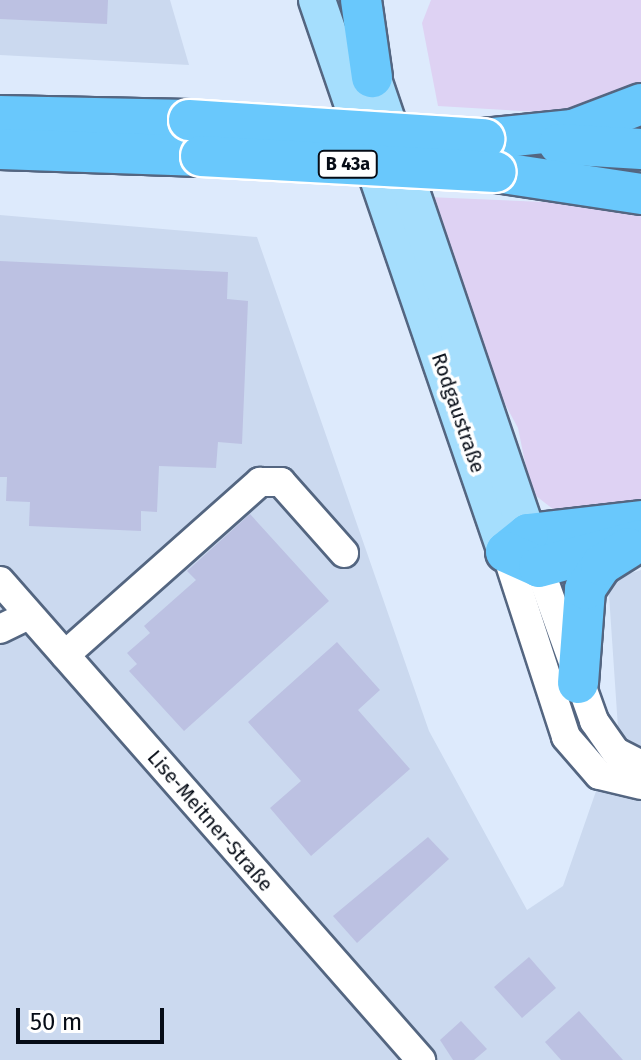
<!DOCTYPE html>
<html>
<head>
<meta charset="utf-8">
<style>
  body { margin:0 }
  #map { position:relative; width:641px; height:1060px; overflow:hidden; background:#ddeafc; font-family:"Fira Sans",sans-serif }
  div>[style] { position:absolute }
  .built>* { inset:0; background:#cbd9ef }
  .green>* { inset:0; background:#ded2f3 }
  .building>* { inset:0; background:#bcc1e2 }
  .roads { filter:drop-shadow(2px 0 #546681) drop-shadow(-2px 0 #546681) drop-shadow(0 2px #546681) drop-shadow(0 -2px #546681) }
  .minor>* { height:28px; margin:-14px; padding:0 14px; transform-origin:14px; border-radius:14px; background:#fff }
  .major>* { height:36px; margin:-18px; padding:0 18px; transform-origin:18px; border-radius:18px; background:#a5defd }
  .highway>* { height:40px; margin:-20px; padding:0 20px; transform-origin:20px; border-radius:20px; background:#69c8fc }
  .bridges { filter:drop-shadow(2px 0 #fff) drop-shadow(-2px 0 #fff) drop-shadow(0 2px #fff) drop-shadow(0 -2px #fff) }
  .highway-bridge>* { height:40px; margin:-20px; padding:0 20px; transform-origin:20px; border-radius:20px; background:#69c8fc }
  span { translate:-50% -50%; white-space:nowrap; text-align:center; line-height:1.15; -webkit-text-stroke:7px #fff; paint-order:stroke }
  .shield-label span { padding:2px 6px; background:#fff; border:2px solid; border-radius:6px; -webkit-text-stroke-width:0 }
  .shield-label { font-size:18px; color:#060c16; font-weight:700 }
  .street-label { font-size:20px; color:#060c16 }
  .scale { position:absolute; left:16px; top:1008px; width:148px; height:36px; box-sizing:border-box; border:4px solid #060c16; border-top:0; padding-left:10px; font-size:24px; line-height:28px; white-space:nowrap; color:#060c16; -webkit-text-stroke:6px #fff; paint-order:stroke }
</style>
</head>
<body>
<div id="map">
  <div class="built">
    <i style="clip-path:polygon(0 0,170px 0,189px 65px,0 55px)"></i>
    <i style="clip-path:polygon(0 215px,257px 237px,429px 731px,527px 910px,563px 886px,618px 728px,608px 580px,641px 570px,641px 1060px,0 1060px)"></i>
  </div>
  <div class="green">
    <i style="clip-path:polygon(431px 0,641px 0,641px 82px,633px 91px,572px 114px,438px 106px,422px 23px)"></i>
    <i style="clip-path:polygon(428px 197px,641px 206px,641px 513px,558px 513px,531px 492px,518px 428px,491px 378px)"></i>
  </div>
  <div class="building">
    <i style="clip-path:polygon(0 0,108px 0,107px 24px,0 19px)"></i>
    <i style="clip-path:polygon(0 261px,228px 272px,227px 299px,248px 301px,242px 444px,218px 442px,216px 468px,159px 466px,157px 512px,141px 511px,141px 531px,29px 526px,30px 502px,6px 501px,7px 477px,0 477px)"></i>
    <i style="clip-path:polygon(250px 514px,329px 601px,184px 731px,129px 671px,137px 664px,127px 653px,150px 633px,144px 626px,196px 580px,187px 571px)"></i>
    <i style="clip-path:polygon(337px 642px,380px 690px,358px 710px,410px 769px,311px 856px,270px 808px,301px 781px,248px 722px)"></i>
    <i style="clip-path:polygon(428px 837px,449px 859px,357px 943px,333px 916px)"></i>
    <i style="clip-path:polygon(529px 957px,556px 988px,522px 1018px,494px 987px)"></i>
    <i style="clip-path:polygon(579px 1011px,623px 1060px,561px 1060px,545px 1042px)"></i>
    <i style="clip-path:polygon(461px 1021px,487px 1049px,474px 1060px,453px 1060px,440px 1040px)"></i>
  </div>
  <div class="roads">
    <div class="minor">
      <i style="left:506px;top:552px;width:194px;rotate:72deg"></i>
      <i style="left:566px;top:737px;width:50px;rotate:49deg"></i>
      <i style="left:599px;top:775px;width:43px;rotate:13.4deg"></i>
      <i style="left:539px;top:567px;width:164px;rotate:70.3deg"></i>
      <i style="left:594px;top:721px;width:38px;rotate:55deg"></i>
      <i style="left:616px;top:752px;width:28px;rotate:27deg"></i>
      <i style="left:0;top:581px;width:638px;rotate:48.69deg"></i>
      <i style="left:0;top:629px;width:32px;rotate:-26deg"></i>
      <i style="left:65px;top:655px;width:261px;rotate:-41.6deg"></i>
      <i style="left:260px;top:482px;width:21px"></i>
      <i style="left:281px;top:482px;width:95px;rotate:48.4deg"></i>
    </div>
    <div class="major">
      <i style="left:317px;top:0;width:583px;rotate:71.1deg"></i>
      <i style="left:363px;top:50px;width:541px;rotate:71.23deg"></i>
    </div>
    <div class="highway">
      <i style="left:361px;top:0;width:78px;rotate:81.9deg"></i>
      <i style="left:0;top:116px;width:189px;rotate:1.2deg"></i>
      <i style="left:484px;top:139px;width:89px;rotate:-5.8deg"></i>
      <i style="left:573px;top:130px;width:73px;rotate:-20.9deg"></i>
      <i style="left:559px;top:144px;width:82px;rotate:3.5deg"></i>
      <i style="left:0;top:149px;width:201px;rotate:2deg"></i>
      <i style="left:496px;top:172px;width:147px;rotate:8.6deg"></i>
      <i style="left:641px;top:521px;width:114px;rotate:173.4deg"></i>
      <i style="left:528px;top:534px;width:28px;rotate:141deg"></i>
      <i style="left:506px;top:552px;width:36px;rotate:24deg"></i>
      <i style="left:539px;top:567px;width:106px;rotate:-14.8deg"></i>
      <i style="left:578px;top:683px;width:94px;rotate:-85.7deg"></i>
      <i style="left:585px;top:589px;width:29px;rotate:-56deg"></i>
      <i style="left:601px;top:565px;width:32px;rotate:-32deg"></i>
    </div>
  </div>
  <div class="bridges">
    <div class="highway-bridge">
      <i style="left:189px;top:120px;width:296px;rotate:3.7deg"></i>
      <i style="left:201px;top:156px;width:295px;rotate:3.1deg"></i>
    </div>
  </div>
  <div class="shield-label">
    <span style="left:348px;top:164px">B 43a</span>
  </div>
  <div class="street-label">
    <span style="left:458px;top:413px;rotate:71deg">Rodgaustraße</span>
    <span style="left:210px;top:821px;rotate:49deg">Lise-Meitner-Straße</span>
  </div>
  <div class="scale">50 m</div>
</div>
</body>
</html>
